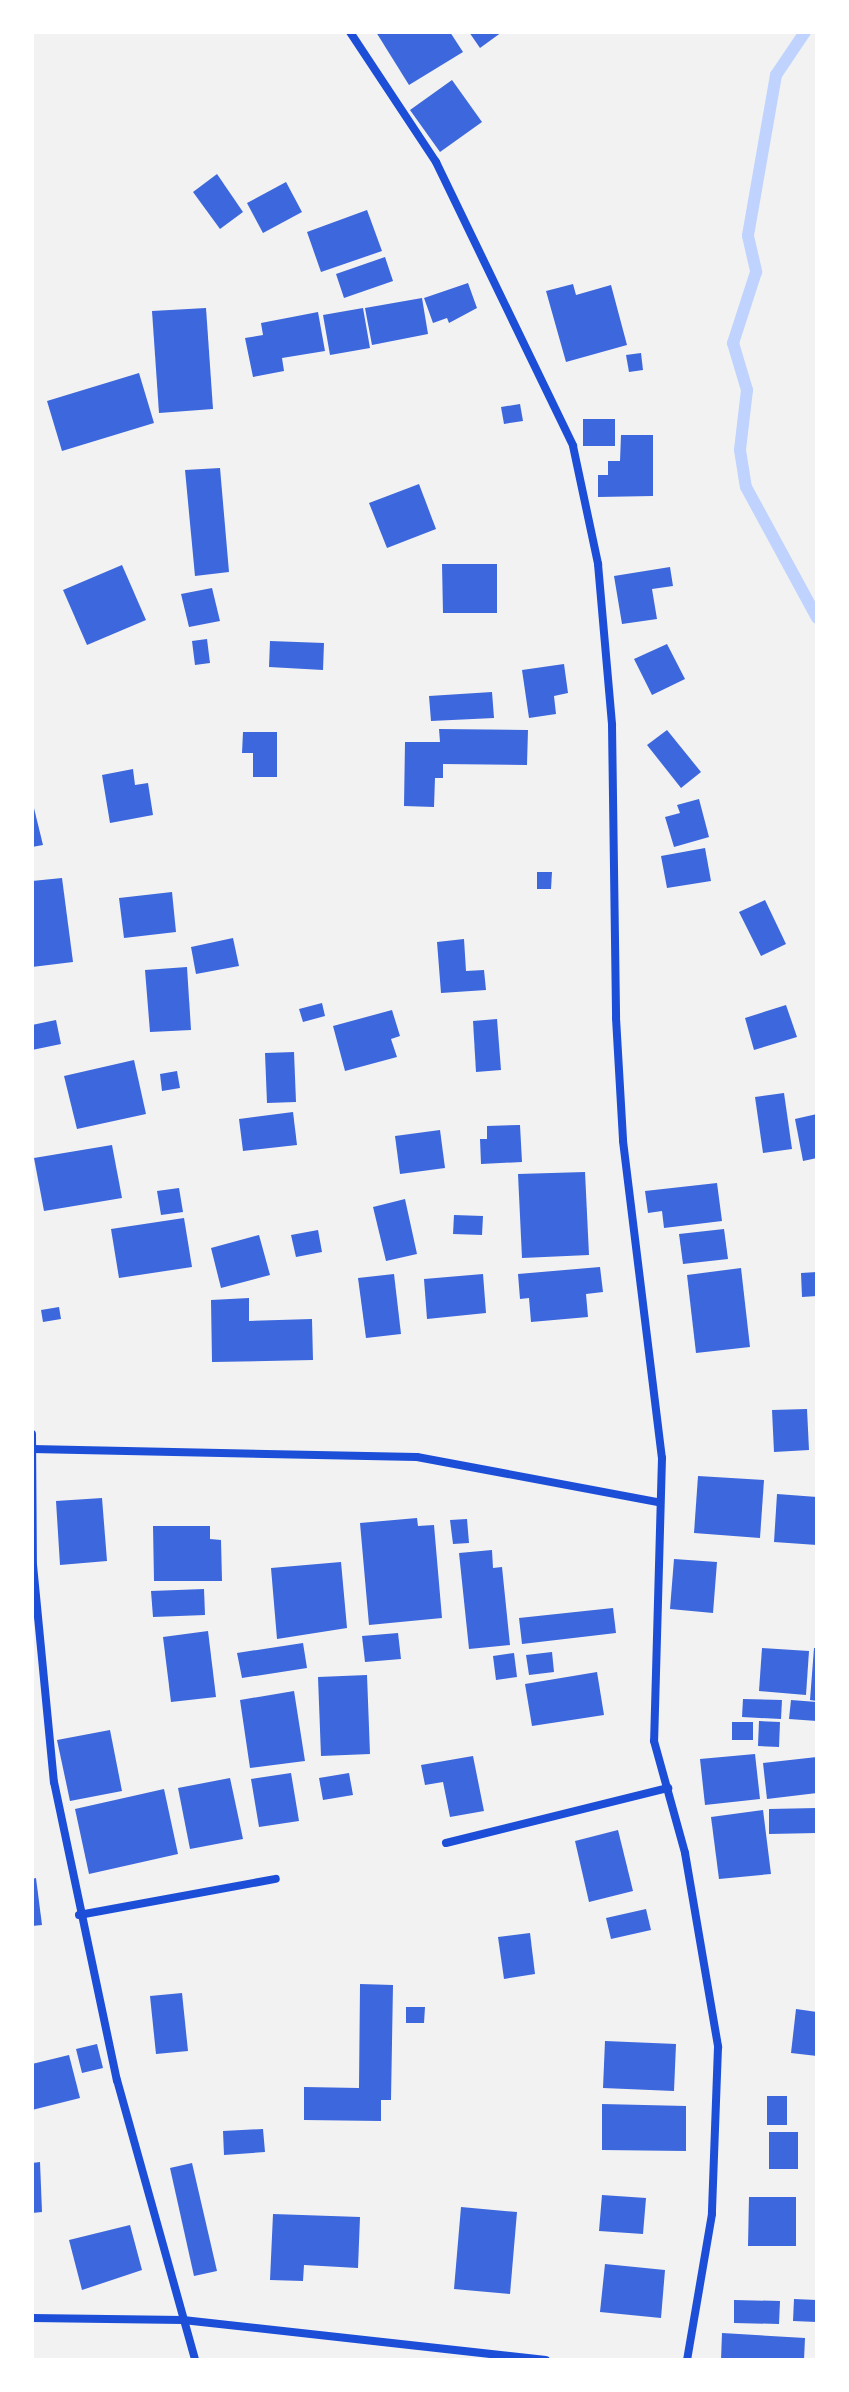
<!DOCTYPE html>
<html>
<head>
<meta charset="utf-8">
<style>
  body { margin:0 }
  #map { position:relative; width:849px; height:2392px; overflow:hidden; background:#f2f2f2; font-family:Barlow,sans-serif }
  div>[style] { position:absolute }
  .stream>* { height:12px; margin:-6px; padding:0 6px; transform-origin:6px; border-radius:6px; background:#bfd3fe }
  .building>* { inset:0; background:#3d67dc }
  .minor>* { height:8px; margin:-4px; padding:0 4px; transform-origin:4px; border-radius:4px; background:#1d4ed8 }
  span { translate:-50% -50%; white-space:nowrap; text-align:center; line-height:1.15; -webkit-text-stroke:6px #fff; paint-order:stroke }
  .frame { position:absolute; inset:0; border:34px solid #fff; pointer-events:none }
</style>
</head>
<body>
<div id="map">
  <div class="stream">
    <i style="left:805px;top:32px;width:52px;rotate:124deg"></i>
    <i style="left:776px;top:75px;width:163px;rotate:99.9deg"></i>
    <i style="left:748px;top:236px;width:37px;rotate:77deg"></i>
    <i style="left:756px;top:272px;width:75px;rotate:107.9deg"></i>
    <i style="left:733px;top:343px;width:49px;rotate:73.4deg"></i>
    <i style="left:747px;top:390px;width:60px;rotate:96.7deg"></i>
    <i style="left:740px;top:450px;width:37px;rotate:81deg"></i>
    <i style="left:746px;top:487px;width:149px;rotate:61.5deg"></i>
  </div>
  <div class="building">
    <i style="clip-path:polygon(376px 32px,450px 32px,463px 52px,409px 85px)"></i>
    <i style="clip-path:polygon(469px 32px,502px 32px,480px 48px)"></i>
    <i style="clip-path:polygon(452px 80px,482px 122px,440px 152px,410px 110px)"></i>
    <i style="clip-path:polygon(217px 174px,243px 212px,220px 229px,193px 192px)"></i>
    <i style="clip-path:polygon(286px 182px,302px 212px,263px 233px,247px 203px)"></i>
    <i style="clip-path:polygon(367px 210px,382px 251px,321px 272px,307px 232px)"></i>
    <i style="clip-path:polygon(385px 257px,393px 281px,344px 298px,336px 274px)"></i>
    <i style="clip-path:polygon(468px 283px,477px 308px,449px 323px,447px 318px,433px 323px,424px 298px)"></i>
    <i style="clip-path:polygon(573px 284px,576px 295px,611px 285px,627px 345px,566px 362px,546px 291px)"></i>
    <i style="clip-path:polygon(422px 298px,428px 334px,372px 345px,365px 308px)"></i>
    <i style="clip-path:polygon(206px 308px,213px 409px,159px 413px,152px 311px)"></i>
    <i style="clip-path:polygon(363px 308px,370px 348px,330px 355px,323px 315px)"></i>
    <i style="clip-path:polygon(318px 312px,325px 351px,282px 358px,284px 371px,253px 377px,245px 338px,263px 335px,261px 323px)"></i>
    <i style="clip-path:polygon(641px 353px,643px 370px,629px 372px,626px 355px)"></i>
    <i style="clip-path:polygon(139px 373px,154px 423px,62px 451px,47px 401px)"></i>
    <i style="clip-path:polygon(520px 404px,523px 421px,504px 424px,501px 407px)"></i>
    <i style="clip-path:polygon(583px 419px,615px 419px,615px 446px,583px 446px)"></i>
    <i style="clip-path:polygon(621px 435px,653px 435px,653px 496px,598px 497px,598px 475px,608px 475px,608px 461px,620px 461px)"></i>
    <i style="clip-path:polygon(220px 468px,229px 572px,195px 576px,185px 470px)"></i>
    <i style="clip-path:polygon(419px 484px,436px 529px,387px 548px,369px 503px)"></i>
    <i style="clip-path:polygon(442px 564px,497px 564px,497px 613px,443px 613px)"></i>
    <i style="clip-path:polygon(122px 565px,146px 620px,87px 645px,63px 590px)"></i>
    <i style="clip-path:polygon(670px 567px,673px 586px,652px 589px,657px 619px,622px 624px,614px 576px)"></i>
    <i style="clip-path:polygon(212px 588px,220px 621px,189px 627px,181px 594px)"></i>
    <i style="clip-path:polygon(207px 639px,210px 663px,195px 665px,192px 641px)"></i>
    <i style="clip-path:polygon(270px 641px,324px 643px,323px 670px,269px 667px)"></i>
    <i style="clip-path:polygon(667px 644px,685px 679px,652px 695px,634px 659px)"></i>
    <i style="clip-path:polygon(564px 664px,568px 693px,554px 696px,556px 714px,529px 718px,522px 670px)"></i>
    <i style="clip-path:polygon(492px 692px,494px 718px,431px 721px,429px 696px)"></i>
    <i style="clip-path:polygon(439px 729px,528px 730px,527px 765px,443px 764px,443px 778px,435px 778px,434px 807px,404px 806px,405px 742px,440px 742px)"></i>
    <i style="clip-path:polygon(667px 730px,701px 772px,681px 788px,647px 745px)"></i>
    <i style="clip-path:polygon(243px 732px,277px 732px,277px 777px,253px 777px,253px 753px,242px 753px)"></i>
    <i style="clip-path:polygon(133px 769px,135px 785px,148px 783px,153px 815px,110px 823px,102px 775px)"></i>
    <i style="clip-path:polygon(699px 799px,709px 837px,674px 847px,665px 817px,680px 813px,677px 805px)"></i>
    <i style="clip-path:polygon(32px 800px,43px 845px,32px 847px)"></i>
    <i style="clip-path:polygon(705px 848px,711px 881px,667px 888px,661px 856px)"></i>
    <i style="clip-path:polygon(537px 872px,552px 872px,551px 889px,537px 889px)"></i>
    <i style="clip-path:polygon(62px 878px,73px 962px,32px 967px,32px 881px)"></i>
    <i style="clip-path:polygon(172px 892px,176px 932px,124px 938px,119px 898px)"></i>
    <i style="clip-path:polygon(765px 900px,786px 944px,761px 956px,739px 912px)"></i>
    <i style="clip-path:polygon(233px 938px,239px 966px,196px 974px,191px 947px)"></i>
    <i style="clip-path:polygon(464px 939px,466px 971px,484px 970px,486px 990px,441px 993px,437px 942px)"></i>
    <i style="clip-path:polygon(187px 967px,191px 1030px,150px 1032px,145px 970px)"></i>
    <i style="clip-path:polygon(322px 1003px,325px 1016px,303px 1022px,299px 1009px)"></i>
    <i style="clip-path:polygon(786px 1005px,797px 1037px,754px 1050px,745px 1018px)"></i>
    <i style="clip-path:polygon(392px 1010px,400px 1036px,391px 1039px,397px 1057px,345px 1071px,333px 1026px)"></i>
    <i style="clip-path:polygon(497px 1019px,501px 1070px,476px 1072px,473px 1021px)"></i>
    <i style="clip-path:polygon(56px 1020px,61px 1044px,32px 1050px,32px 1025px)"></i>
    <i style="clip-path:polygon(294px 1052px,296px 1102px,267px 1103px,265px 1053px)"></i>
    <i style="clip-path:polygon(134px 1060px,146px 1114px,77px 1129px,64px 1076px)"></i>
    <i style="clip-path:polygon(177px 1071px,180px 1088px,162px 1091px,160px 1074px)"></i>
    <i style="clip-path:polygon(784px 1093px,792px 1149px,763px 1153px,755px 1097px)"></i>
    <i style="clip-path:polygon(293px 1112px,297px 1145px,243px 1151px,239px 1119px)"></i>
    <i style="clip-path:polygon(817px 1114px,817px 1158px,803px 1161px,795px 1119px)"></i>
    <i style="clip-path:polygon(520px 1125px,522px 1162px,481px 1164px,480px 1139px,487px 1139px,487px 1126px)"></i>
    <i style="clip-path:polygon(440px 1130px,445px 1168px,400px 1174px,395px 1136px)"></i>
    <i style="clip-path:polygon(112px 1145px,122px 1198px,44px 1211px,34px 1158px)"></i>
    <i style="clip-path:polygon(585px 1172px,589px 1255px,522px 1258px,518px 1174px)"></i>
    <i style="clip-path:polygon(717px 1183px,722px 1221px,664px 1228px,662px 1211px,648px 1213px,645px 1191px)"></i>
    <i style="clip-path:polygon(179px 1188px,183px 1212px,161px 1215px,157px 1191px)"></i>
    <i style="clip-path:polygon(405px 1199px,417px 1254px,386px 1261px,373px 1207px)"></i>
    <i style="clip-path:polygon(454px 1215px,483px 1216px,482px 1235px,453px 1234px)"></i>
    <i style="clip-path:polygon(184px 1218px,192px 1267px,119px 1278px,111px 1229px)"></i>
    <i style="clip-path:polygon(724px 1229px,728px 1259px,683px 1264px,679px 1234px)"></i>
    <i style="clip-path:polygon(318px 1230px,322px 1252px,296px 1257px,291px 1235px)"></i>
    <i style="clip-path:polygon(259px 1235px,270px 1275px,221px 1288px,211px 1248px)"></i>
    <i style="clip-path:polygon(600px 1267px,603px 1292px,586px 1294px,588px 1317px,531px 1322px,529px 1298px,520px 1299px,518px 1274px)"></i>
    <i style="clip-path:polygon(741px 1268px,750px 1347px,696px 1353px,687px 1275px)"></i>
    <i style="clip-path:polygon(817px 1272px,817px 1296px,802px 1297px,801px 1273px)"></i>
    <i style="clip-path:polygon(394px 1274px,401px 1334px,366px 1338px,358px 1278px)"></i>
    <i style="clip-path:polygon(483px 1274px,486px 1313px,427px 1319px,424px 1279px)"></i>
    <i style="clip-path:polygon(249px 1298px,249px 1321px,312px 1319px,313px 1360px,212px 1362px,211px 1300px)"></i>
    <i style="clip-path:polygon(59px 1307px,61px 1319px,43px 1322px,41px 1310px)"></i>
    <i style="clip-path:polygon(807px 1409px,809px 1450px,774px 1452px,772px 1410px)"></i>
    <i style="clip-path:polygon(698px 1476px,764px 1480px,760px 1538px,694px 1533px)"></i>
    <i style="clip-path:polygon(777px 1494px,817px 1497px,817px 1545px,774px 1542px)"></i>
    <i style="clip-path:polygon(102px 1498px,107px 1561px,60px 1565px,56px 1501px)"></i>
    <i style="clip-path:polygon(417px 1518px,418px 1526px,434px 1525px,442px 1618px,369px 1625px,360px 1523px)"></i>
    <i style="clip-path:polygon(467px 1519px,469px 1543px,453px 1544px,450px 1520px)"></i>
    <i style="clip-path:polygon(153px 1526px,210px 1526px,210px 1539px,221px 1540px,222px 1581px,154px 1581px)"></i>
    <i style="clip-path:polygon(492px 1550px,493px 1568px,502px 1567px,510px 1645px,469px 1649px,459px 1553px)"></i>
    <i style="clip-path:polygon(674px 1559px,717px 1562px,713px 1613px,670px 1609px)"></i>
    <i style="clip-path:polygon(341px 1562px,347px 1628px,277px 1639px,271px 1568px)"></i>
    <i style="clip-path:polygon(204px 1589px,205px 1615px,153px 1617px,151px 1591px)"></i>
    <i style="clip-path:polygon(613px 1608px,616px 1633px,522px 1644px,519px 1618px)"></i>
    <i style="clip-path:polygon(208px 1631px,216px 1697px,171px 1702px,163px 1637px)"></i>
    <i style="clip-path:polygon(398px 1633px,401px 1659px,365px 1662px,362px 1636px)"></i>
    <i style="clip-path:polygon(303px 1643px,307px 1668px,242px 1678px,237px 1653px)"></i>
    <i style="clip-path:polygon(762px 1648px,809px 1651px,806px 1695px,759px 1691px)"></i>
    <i style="clip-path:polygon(814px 1648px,817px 1648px,817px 1701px,810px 1700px)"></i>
    <i style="clip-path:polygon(552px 1652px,554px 1672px,529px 1675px,526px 1655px)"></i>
    <i style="clip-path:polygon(514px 1653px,517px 1677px,496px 1680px,493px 1656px)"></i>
    <i style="clip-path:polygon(597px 1672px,604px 1715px,532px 1726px,525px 1684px)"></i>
    <i style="clip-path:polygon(367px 1675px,370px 1754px,321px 1756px,318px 1677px)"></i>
    <i style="clip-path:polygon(294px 1691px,305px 1761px,250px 1768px,240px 1700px)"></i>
    <i style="clip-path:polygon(743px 1699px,782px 1700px,781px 1719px,742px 1717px)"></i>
    <i style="clip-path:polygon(791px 1700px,817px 1702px,817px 1721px,789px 1719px)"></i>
    <i style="clip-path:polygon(759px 1721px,780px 1722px,779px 1747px,758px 1746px)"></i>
    <i style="clip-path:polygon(732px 1722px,753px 1722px,753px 1740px,732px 1740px)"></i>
    <i style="clip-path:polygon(110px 1730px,122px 1791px,70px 1801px,57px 1740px)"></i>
    <i style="clip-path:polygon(755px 1754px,760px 1799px,705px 1805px,700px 1759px)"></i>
    <i style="clip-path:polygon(473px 1756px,484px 1811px,450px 1817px,443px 1782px,425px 1785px,421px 1765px)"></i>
    <i style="clip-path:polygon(817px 1757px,817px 1793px,767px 1799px,763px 1763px)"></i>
    <i style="clip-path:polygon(291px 1773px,299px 1821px,259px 1827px,251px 1779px)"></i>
    <i style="clip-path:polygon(349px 1773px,353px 1795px,323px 1800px,319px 1778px)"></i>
    <i style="clip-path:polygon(230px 1778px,243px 1839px,190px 1849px,178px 1788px)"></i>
    <i style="clip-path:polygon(164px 1789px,178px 1854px,89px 1874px,75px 1809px)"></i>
    <i style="clip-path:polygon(817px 1808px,817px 1833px,769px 1834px,769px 1809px)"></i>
    <i style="clip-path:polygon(763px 1810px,771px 1874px,719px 1879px,711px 1817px)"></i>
    <i style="clip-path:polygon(618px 1830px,633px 1891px,589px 1902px,575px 1841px)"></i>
    <i style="clip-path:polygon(36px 1878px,42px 1925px,32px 1926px,32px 1879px)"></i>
    <i style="clip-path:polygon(646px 1909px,651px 1930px,611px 1939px,606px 1918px)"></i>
    <i style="clip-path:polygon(530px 1933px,535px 1974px,504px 1979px,498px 1937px)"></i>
    <i style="clip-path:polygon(360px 1984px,393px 1985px,391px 2100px,381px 2100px,381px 2121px,304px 2120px,304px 2087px,359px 2088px)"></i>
    <i style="clip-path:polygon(182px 1993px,188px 2051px,156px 2054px,150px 1996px)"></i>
    <i style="clip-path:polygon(406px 2007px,425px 2007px,424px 2023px,406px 2023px)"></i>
    <i style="clip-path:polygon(796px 2009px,817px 2012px,817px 2056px,791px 2053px)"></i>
    <i style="clip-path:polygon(605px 2041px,676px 2044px,674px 2091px,603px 2088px)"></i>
    <i style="clip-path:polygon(97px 2044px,103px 2068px,82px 2073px,76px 2049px)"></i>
    <i style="clip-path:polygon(69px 2055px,80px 2098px,32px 2110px,32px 2064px)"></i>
    <i style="clip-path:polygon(767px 2096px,787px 2096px,787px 2125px,767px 2125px)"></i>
    <i style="clip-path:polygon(602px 2104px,686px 2106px,686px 2151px,602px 2150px)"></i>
    <i style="clip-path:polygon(263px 2129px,265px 2152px,224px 2155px,223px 2131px)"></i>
    <i style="clip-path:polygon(769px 2132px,798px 2132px,798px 2169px,769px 2169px)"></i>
    <i style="clip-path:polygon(40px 2162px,42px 2212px,32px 2213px,32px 2163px)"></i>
    <i style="clip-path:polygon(192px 2163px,217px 2271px,194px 2276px,170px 2168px)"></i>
    <i style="clip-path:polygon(602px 2195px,646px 2198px,643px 2234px,599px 2231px)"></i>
    <i style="clip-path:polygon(749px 2197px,796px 2197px,796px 2246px,748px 2246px)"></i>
    <i style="clip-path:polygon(461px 2207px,517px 2212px,510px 2294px,454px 2289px)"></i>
    <i style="clip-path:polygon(273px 2214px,360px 2217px,358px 2268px,304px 2265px,303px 2281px,270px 2280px)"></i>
    <i style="clip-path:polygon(130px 2225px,142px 2270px,82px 2290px,69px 2240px)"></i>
    <i style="clip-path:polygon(605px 2264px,665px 2270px,661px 2318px,600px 2312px)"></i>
    <i style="clip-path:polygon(794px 2299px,817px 2300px,817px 2322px,793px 2321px)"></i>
    <i style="clip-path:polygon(734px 2300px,780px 2301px,779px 2324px,734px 2323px)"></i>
    <i style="clip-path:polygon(722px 2333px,805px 2338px,804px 2360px,721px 2360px)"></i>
  </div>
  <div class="minor">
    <i style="left:350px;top:32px;width:156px;rotate:56.5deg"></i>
    <i style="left:436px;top:162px;width:315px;rotate:64.2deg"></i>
    <i style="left:573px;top:446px;width:121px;rotate:78deg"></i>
    <i style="left:598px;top:564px;width:162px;rotate:85deg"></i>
    <i style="left:612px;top:725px;width:293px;rotate:89.2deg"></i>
    <i style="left:616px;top:1018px;width:123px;rotate:86.7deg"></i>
    <i style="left:623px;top:1141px;width:319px;rotate:83deg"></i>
    <i style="left:662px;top:1458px;width:283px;rotate:91.6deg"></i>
    <i style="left:654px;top:1741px;width:116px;rotate:74.5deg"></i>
    <i style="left:685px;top:1853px;width:197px;rotate:80.3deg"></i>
    <i style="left:718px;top:2047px;width:167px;rotate:92.1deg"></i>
    <i style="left:712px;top:2214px;width:148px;rotate:99.7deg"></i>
    <i style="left:32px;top:1434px;width:131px;rotate:89.6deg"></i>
    <i style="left:33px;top:1565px;width:218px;rotate:84.5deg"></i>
    <i style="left:54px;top:1782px;width:305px;rotate:78.1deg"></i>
    <i style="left:117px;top:2080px;width:291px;rotate:74.4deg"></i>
    <i style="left:32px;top:1449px;width:385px;rotate:1.2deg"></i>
    <i style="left:417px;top:1457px;width:245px;rotate:10.6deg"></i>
    <i style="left:446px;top:1843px;width:229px;rotate:-13.9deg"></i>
    <i style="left:79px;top:1915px;width:200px;rotate:-10.4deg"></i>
    <i style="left:32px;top:2318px;width:151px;rotate:0.8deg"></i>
    <i style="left:183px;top:2320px;width:365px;rotate:6.3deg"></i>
  </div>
  <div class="frame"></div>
</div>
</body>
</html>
